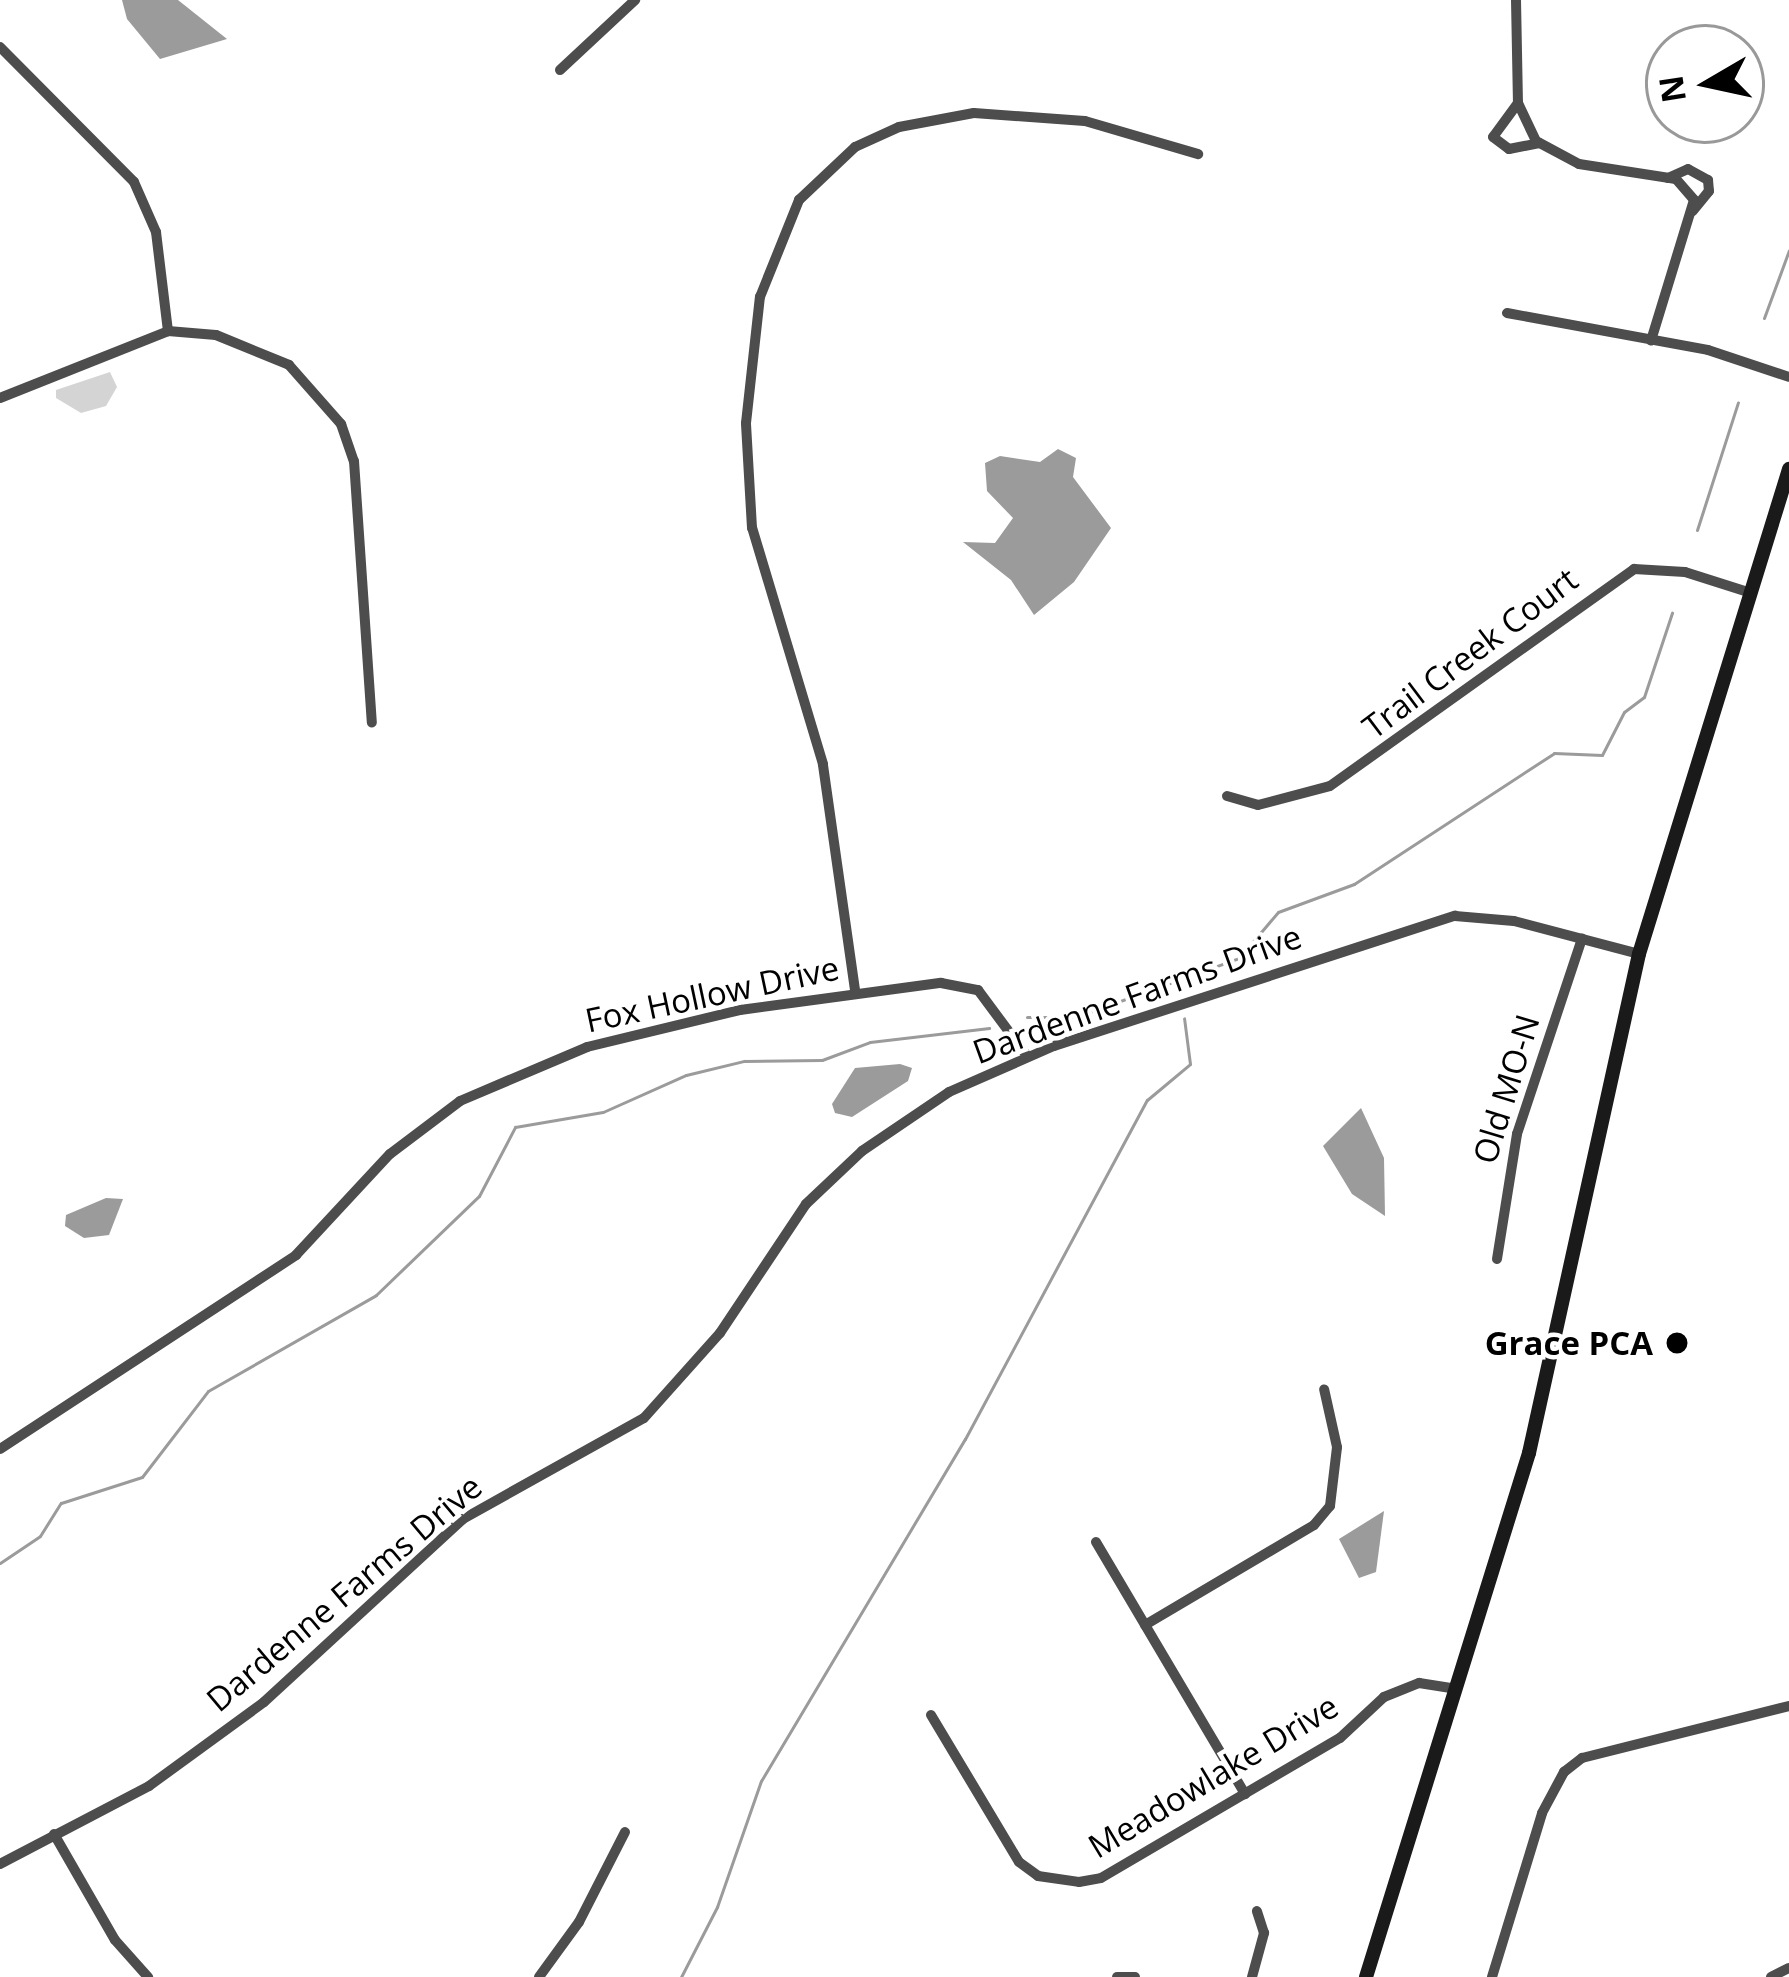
<!DOCTYPE html>
<html>
<head>
<meta charset="utf-8">
<style>
  body { margin:0 }
  #map { position:relative; width:1789px; height:1977px; overflow:hidden; background:#fff; font-family:"Open Sans",sans-serif }
  div>[style] { position:absolute }
  .green>* { inset:0; background:#d4d4d4 }
  .water>* { inset:0; background:#9b9b9b }
  .stream>* { height:3px; margin:-1.5px; padding:0 1.5px; transform-origin:1.5px; border-radius:1.5px; background:#9b9b9b }
  .street>* { height:10px; margin:-5px; padding:0 5px; transform-origin:5px; border-radius:5px; background:#4d4d4d }
  .secondary>* { height:14px; margin:-7px; padding:0 7px; transform-origin:7px; border-radius:7px; background:#1a1a1a }
  .dots>* { width:33px; height:33px; translate:-50% -50%; box-sizing:border-box; border:6px solid #fff; border-radius:50% }
  span { translate:-50% -50%; white-space:nowrap; text-align:center; line-height:1.15; -webkit-text-stroke:9px #fff; paint-order:stroke }
  .street-label { font-size:33px; color:#000 }
  .poi-label { font-size:33px; color:#000; font-weight:700 }
  .right { translate:-100% -50%; text-align:right }
  .north { position:absolute; left:1645px; top:24px; width:120px; height:120px; box-sizing:border-box; background:#fff; border:3px solid #999; border-radius:50%; rotate:261deg; font-size:33px; font-weight:700; line-height:48px; text-align:center; color:#000 }
  .north::after { content:''; display:block; margin:auto; width:42px; height:54px; background:#000; clip-path:polygon(50% 0,100% 100%,50% 72%,0 100%) }
</style>
</head>
<body>
<div id="map">
  <div class="green">
    <i style="clip-path:polygon(110px 372px,117px 387px,106px 406px,81px 413px,56px 398px,56px 390px)"></i>
  </div>
  <div class="water">
    <i style="clip-path:polygon(122px 0,178px 0,227px 39px,160px 59px,127px 19px)"></i>
    <i style="clip-path:polygon(1058px 449px,1076px 458px,1073px 477px,1111px 528px,1074px 582px,1034px 615px,1011px 580px,963px 542px,995px 543px,1013px 518px,987px 491px,985px 463px,1000px 456px,1040px 462px)"></i>
    <i style="clip-path:polygon(900px 1064px,912px 1068px,908px 1081px,852px 1117px,835px 1113px,832px 1104px,855px 1068px)"></i>
    <i style="clip-path:polygon(1361px 1108px,1384px 1158px,1385px 1216px,1352px 1194px,1323px 1146px)"></i>
    <i style="clip-path:polygon(106px 1198px,123px 1199px,109px 1235px,84px 1238px,65px 1226px,66px 1215px)"></i>
    <i style="clip-path:polygon(1384px 1511px,1376px 1572px,1359px 1578px,1339px 1539px)"></i>
  </div>
  <div class="stream">
    <i style="left:1764px;top:318px;width:72px;rotate:-69.8deg"></i>
    <i style="left:1697px;top:530px;width:134px;rotate:-72.2deg"></i>
    <i style="left:1027px;top:1017px;width:49px"></i>
    <i style="left:1076px;top:1017px;width:173px;rotate:-19.9deg"></i>
    <i style="left:1239px;top:958px;width:60px;rotate:-49.7deg"></i>
    <i style="left:1278px;top:912px;width:81px;rotate:-20.2deg"></i>
    <i style="left:1354px;top:884px;width:239px;rotate:-33.2deg"></i>
    <i style="left:1554px;top:753px;width:48px;rotate:2.4deg"></i>
    <i style="left:1602px;top:755px;width:48px;rotate:-62.9deg"></i>
    <i style="left:1624px;top:712px;width:25px;rotate:-37deg"></i>
    <i style="left:1644px;top:697px;width:89px;rotate:-71.6deg"></i>
    <i style="left:0;top:1563px;width:48px;rotate:-34deg"></i>
    <i style="left:40px;top:1536px;width:39px;rotate:-58deg"></i>
    <i style="left:61px;top:1503px;width:85px;rotate:-17.8deg"></i>
    <i style="left:142px;top:1477px;width:108px;rotate:-52.5deg"></i>
    <i style="left:208px;top:1391px;width:193px;rotate:-29.7deg"></i>
    <i style="left:376px;top:1295px;width:143px;rotate:-43.9deg"></i>
    <i style="left:479px;top:1196px;width:78px;rotate:-62.4deg"></i>
    <i style="left:515px;top:1127px;width:89px;rotate:-9.7deg"></i>
    <i style="left:603px;top:1112px;width:91px;rotate:-24deg"></i>
    <i style="left:686px;top:1075px;width:60px;rotate:-13.6deg"></i>
    <i style="left:744px;top:1061px;width:78px;rotate:-0.7deg"></i>
    <i style="left:822px;top:1060px;width:51px;rotate:-20.6deg"></i>
    <i style="left:870px;top:1042px;width:120px;rotate:-6.7deg"></i>
    <i style="left:681px;top:1977px;width:79px;rotate:-62.8deg"></i>
    <i style="left:717px;top:1907px;width:133px;rotate:-70.8deg"></i>
    <i style="left:761px;top:1781px;width:398px;rotate:-59.2deg"></i>
    <i style="left:965px;top:1439px;width:385px;rotate:-61.8deg"></i>
    <i style="left:1147px;top:1100px;width:56px;rotate:-39.9deg"></i>
    <i style="left:1190px;top:1064px;width:46px;rotate:-97.4deg"></i>
  </div>
  <div class="street">
    <i style="left:1516px;top:0;width:103px;rotate:88.9deg"></i>
    <i style="left:1518px;top:103px;width:42px;rotate:64.7deg"></i>
    <i style="left:1536px;top:141px;width:49px;rotate:28.1deg"></i>
    <i style="left:1579px;top:164px;width:98px;rotate:8.8deg"></i>
    <i style="left:1676px;top:179px;width:28px;rotate:49deg"></i>
    <i style="left:1694px;top:200px;width:147px;rotate:107deg"></i>
    <i style="left:0;top:47px;width:190px;rotate:45.2deg"></i>
    <i style="left:134px;top:182px;width:55px;rotate:66.3deg"></i>
    <i style="left:156px;top:232px;width:100px;rotate:83.1deg"></i>
    <i style="left:560px;top:70px;width:103px;rotate:-43deg"></i>
    <i style="left:1518px;top:103px;width:42px;rotate:126.3deg"></i>
    <i style="left:1493px;top:137px;width:20px;rotate:37deg"></i>
    <i style="left:1509px;top:149px;width:31px;rotate:-11deg"></i>
    <i style="left:1668px;top:178px;width:22px;rotate:-24deg"></i>
    <i style="left:1688px;top:169px;width:23px;rotate:29deg"></i>
    <i style="left:1708px;top:180px;width:11px;rotate:85deg"></i>
    <i style="left:1709px;top:191px;width:26px;rotate:129deg"></i>
    <i style="left:1507px;top:313px;width:204px;rotate:10.4deg"></i>
    <i style="left:1708px;top:350px;width:85px;rotate:18.4deg"></i>
    <i style="left:0;top:398px;width:181px;rotate:-21.7deg"></i>
    <i style="left:168px;top:331px;width:48px;rotate:4.8deg"></i>
    <i style="left:216px;top:335px;width:79px;rotate:22.3deg"></i>
    <i style="left:289px;top:365px;width:79px;rotate:48.6deg"></i>
    <i style="left:341px;top:424px;width:39px;rotate:71deg"></i>
    <i style="left:354px;top:461px;width:262px;rotate:86.1deg"></i>
    <i style="left:1227px;top:796px;width:32px;rotate:16deg"></i>
    <i style="left:1258px;top:805px;width:74px;rotate:-14.8deg"></i>
    <i style="left:1330px;top:786px;width:374px;rotate:-35.5deg"></i>
    <i style="left:1634px;top:569px;width:51px;rotate:3.4deg"></i>
    <i style="left:1685px;top:572px;width:66px;rotate:17.6deg"></i>
    <i style="left:855px;top:990px;width:228px;rotate:-98.1deg"></i>
    <i style="left:823px;top:764px;width:246px;rotate:-106.7deg"></i>
    <i style="left:752px;top:528px;width:105px;rotate:-93.3deg"></i>
    <i style="left:746px;top:423px;width:127px;rotate:-83.7deg"></i>
    <i style="left:760px;top:297px;width:105px;rotate:-68.1deg"></i>
    <i style="left:799px;top:200px;width:77px;rotate:-43.4deg"></i>
    <i style="left:855px;top:147px;width:48px;rotate:-24.4deg"></i>
    <i style="left:899px;top:127px;width:76px;rotate:-10.6deg"></i>
    <i style="left:974px;top:113px;width:111px;rotate:4.1deg"></i>
    <i style="left:1085px;top:121px;width:118px;rotate:16.3deg"></i>
    <i style="left:1497px;top:1259px;width:127px;rotate:-80.9deg"></i>
    <i style="left:1517px;top:1134px;width:206px;rotate:-71.6deg"></i>
    <i style="left:0;top:1449px;width:354px;rotate:-33.2deg"></i>
    <i style="left:296px;top:1255px;width:138px;rotate:-47.1deg"></i>
    <i style="left:390px;top:1154px;width:88px;rotate:-37.1deg"></i>
    <i style="left:460px;top:1101px;width:138px;rotate:-23deg"></i>
    <i style="left:587px;top:1047px;width:157px;rotate:-13.6deg"></i>
    <i style="left:740px;top:1010px;width:203px;rotate:-7.7deg"></i>
    <i style="left:941px;top:983px;width:38px;rotate:11deg"></i>
    <i style="left:978px;top:990px;width:82px;rotate:53.4deg"></i>
    <i style="left:1096px;top:1542px;width:293px;rotate:59.4deg"></i>
    <i style="left:1145px;top:1625px;width:196px;rotate:-30.6deg"></i>
    <i style="left:1314px;top:1525px;width:25px;rotate:-50deg"></i>
    <i style="left:1330px;top:1506px;width:59px;rotate:-83.2deg"></i>
    <i style="left:1337px;top:1447px;width:59px;rotate:-102.6deg"></i>
    <i style="left:931px;top:1715px;width:171px;rotate:59.1deg"></i>
    <i style="left:1019px;top:1862px;width:24px;rotate:36deg"></i>
    <i style="left:1038px;top:1876px;width:41px;rotate:8.3deg"></i>
    <i style="left:1079px;top:1882px;width:22px;rotate:-10deg"></i>
    <i style="left:1101px;top:1878px;width:277px;rotate:-30.4deg"></i>
    <i style="left:1340px;top:1738px;width:60px;rotate:-43deg"></i>
    <i style="left:1384px;top:1697px;width:38px;rotate:-22deg"></i>
    <i style="left:1419px;top:1683px;width:37px;rotate:9deg"></i>
    <i style="left:54px;top:1834px;width:122px;rotate:60.1deg"></i>
    <i style="left:115px;top:1940px;width:50px;rotate:48.3deg"></i>
    <i style="left:0;top:1864px;width:168px;rotate:-27.6deg"></i>
    <i style="left:149px;top:1786px;width:142px;rotate:-36.1deg"></i>
    <i style="left:264px;top:1702px;width:270px;rotate:-42.6deg"></i>
    <i style="left:463px;top:1519px;width:207px;rotate:-29.2deg"></i>
    <i style="left:644px;top:1418px;width:114px;rotate:-48.2deg"></i>
    <i style="left:720px;top:1333px;width:155px;rotate:-56.3deg"></i>
    <i style="left:806px;top:1204px;width:77px;rotate:-43.4deg"></i>
    <i style="left:862px;top:1151px;width:105px;rotate:-34.1deg"></i>
    <i style="left:949px;top:1092px;width:115px;rotate:-23.7deg"></i>
    <i style="left:1054px;top:1046px;width:422px;rotate:-18deg"></i>
    <i style="left:1455px;top:916px;width:59px;rotate:4.8deg"></i>
    <i style="left:1514px;top:921px;width:129px;rotate:14.8deg"></i>
    <i style="left:539px;top:1977px;width:68px;rotate:-54deg"></i>
    <i style="left:579px;top:1922px;width:101px;rotate:-62.9deg"></i>
    <i style="left:1117px;top:1977px;width:18px"></i>
    <i style="left:1252px;top:1977px;width:46px;rotate:-74.7deg"></i>
    <i style="left:1264px;top:1933px;width:23px;rotate:-108deg"></i>
    <i style="left:1492px;top:1977px;width:171px;rotate:-73deg"></i>
    <i style="left:1542px;top:1813px;width:47px;rotate:-61.8deg"></i>
    <i style="left:1564px;top:1772px;width:23px;rotate:-38deg"></i>
    <i style="left:1582px;top:1758px;width:213px;rotate:-14.1deg"></i>
    <i style="left:1771px;top:1977px;width:20px;rotate:-27deg"></i>
  </div>
  <div class="secondary">
    <i style="left:1366px;top:1977px;width:549px;rotate:-72.72deg"></i>
    <i style="left:1529px;top:1453px;width:511px;rotate:-77.57deg"></i>
    <i style="left:1639px;top:954px;width:508px;rotate:-72.81deg"></i>
  </div>
  <div class="dots">
    <i style="left:1677px;top:1343px;background:#000"></i>
  </div>
  <div class="street-label">
    <span style="left:1470px;top:653px;rotate:-37deg">Trail Creek Court</span>
    <span style="left:712px;top:994px;rotate:-12deg">Fox Hollow Drive</span>
    <span style="left:1137px;top:994px;rotate:-20deg">Dardenne Farms Drive</span>
    <span style="left:1506px;top:1089px;rotate:-73deg">Old MO-N</span>
    <span style="left:344px;top:1593px;rotate:-40deg">Dardenne Farms Drive</span>
    <span style="left:1213px;top:1776px;rotate:-31deg">Meadowlake Drive</span>
  </div>
  <div class="poi-label">
    <span class="right" style="left:1653px;top:1343px">Grace PCA</span>
  </div>
  <div class="north">N</div>
</div>
</body>
</html>
